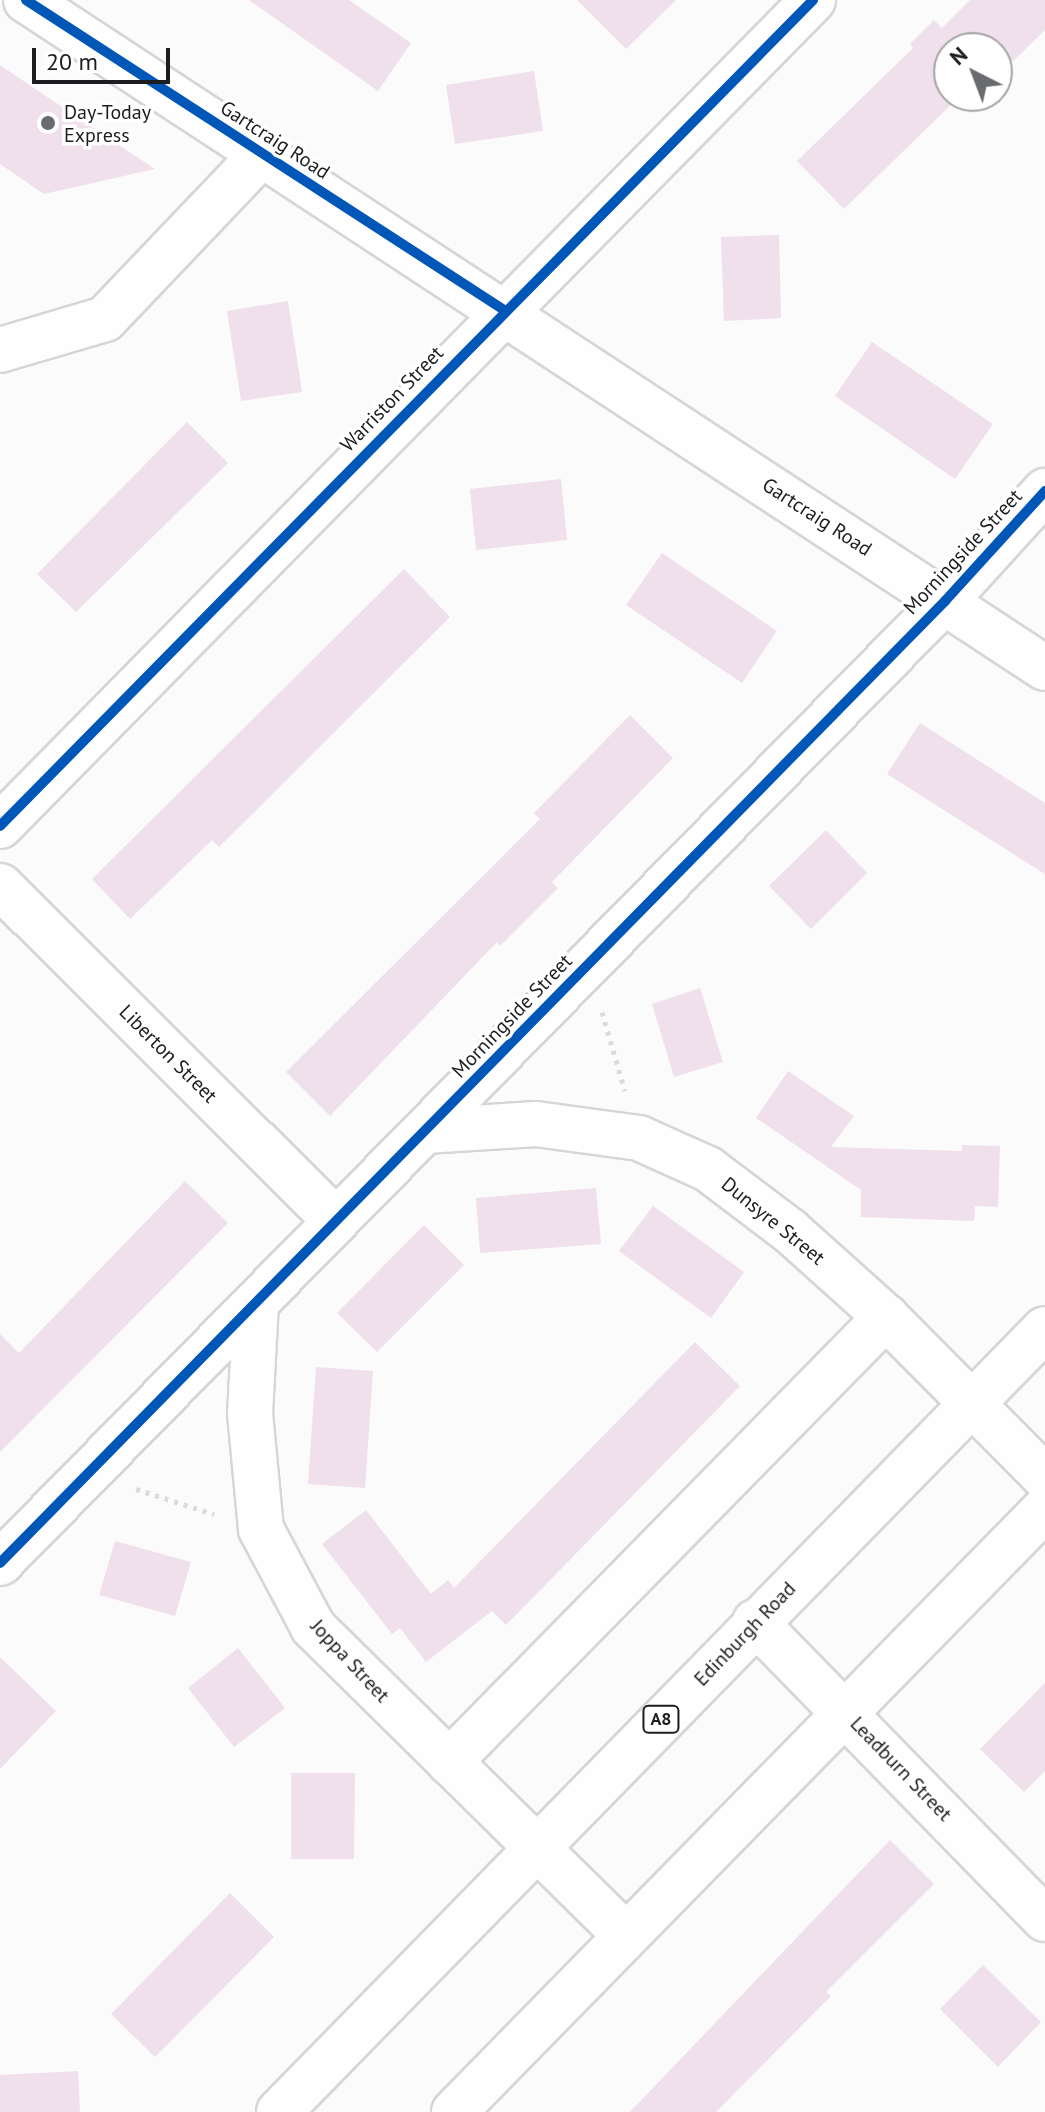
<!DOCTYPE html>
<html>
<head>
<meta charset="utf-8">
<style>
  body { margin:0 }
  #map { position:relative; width:1045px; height:2112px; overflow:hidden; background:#fbfbfc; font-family:"PT Sans",sans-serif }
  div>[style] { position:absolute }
  .building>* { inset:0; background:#efe0ec }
  .path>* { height:5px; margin-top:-2.5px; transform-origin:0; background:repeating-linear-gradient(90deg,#dbdbdb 0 4px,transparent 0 10px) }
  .roads { filter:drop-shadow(2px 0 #d4d6d8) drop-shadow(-2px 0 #d4d6d8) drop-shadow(0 2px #d4d6d8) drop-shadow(0 -2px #d4d6d8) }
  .minor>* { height:44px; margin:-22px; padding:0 22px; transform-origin:22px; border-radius:22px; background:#fefeff }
  .major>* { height:44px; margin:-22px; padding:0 22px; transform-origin:22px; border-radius:22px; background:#fefeff }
  .cycleway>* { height:10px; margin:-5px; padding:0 5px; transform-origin:5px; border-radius:5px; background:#0057b8 }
  .dots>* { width:22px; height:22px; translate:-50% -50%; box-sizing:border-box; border:4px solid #fff; border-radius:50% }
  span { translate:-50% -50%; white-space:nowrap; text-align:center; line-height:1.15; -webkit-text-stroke:7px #fff; paint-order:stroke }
  .shield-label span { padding:2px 6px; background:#fff; border:2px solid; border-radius:6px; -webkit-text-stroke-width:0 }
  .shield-label { font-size:18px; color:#1b1d21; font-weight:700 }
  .poi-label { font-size:20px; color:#1b1d21 }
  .left { translate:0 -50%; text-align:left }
  .street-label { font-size:20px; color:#1b1d21 }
  .north { position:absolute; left:933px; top:32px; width:80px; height:80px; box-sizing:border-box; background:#fff; border:2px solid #a4a5a6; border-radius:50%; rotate:318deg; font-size:22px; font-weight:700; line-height:32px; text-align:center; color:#1b1d21 }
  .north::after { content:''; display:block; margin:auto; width:28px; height:36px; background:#696b6e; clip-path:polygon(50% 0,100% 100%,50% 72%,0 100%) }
  .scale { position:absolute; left:32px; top:48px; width:138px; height:36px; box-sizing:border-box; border:4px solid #1b1d21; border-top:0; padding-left:10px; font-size:24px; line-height:28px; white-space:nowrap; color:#1b1d21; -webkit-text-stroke:6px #fff; paint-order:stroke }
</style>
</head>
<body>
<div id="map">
  <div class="building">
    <i style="clip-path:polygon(249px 0,349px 0,411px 43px,378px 91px)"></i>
    <i style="clip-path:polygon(577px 0,676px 0,626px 49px)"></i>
    <i style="clip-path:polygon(970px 0,1045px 0,1045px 30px,997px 77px,997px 48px,949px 48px,949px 96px,960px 96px,844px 209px,797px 161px,913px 48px,910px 44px,934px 20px,942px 28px)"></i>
    <i style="clip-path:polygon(0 65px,90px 126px,155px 169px,44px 194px,0 164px)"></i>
    <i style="clip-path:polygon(534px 71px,543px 131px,455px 144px,446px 85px)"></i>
    <i style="clip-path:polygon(779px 235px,781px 318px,724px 321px,721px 237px)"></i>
    <i style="clip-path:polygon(288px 301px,302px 392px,241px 401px,227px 311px)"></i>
    <i style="clip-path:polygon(872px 342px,993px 424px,955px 479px,835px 396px)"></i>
    <i style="clip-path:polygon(187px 422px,228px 463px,76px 612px,37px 574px)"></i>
    <i style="clip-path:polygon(561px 479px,567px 540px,476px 550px,470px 489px)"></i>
    <i style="clip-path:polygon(662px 553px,777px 631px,742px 683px,626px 605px)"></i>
    <i style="clip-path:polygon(404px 569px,450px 617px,219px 847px,212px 840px,130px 919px,92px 879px)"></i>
    <i style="clip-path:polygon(630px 715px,673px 758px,552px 882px,558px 888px,500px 946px,497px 942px,330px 1116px,286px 1072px,540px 819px,534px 813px)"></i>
    <i style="clip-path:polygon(920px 723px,1045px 803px,1045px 874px,887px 774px)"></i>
    <i style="clip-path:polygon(826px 830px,867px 873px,811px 929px,769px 886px)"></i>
    <i style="clip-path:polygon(700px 988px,723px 1062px,674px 1077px,652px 1004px)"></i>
    <i style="clip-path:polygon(788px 1071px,854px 1116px,831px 1147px,962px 1151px,962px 1145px,1000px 1146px,998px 1207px,975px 1206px,974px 1221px,861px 1217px,861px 1190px,756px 1118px)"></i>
    <i style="clip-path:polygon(185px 1181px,228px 1223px,0 1452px,0 1334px,19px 1353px)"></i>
    <i style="clip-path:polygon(596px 1188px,601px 1244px,480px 1253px,476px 1198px)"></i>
    <i style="clip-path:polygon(653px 1206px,744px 1272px,711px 1318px,619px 1251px)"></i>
    <i style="clip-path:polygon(424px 1225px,464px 1265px,377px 1352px,337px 1313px)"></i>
    <i style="clip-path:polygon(695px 1342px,740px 1386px,506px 1625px,492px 1611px,426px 1662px,400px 1628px,392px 1634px,322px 1544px,366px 1510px,431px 1594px,448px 1580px,454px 1588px)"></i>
    <i style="clip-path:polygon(316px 1367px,373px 1371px,365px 1488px,308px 1484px)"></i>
    <i style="clip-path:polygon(115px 1541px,191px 1562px,175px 1616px,99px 1595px)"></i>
    <i style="clip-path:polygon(238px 1648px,285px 1708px,234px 1747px,188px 1688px)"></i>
    <i style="clip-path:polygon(0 1657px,56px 1711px,0 1769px)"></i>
    <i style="clip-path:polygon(1045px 1683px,1045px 1771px,1024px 1792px,980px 1749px)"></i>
    <i style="clip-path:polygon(291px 1773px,355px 1773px,354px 1859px,291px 1859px)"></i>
    <i style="clip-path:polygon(890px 1840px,934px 1884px,826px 1992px,831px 1996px,716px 2112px,630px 2112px)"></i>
    <i style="clip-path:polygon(230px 1893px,274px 1937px,155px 2057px,111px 2014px)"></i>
    <i style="clip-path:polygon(983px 1965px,1041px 2022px,998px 2067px,940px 2009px)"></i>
    <i style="clip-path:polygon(78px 2071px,80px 2112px,0 2112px,0 2075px)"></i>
  </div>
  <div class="path">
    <i style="left:602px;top:1012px;width:82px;rotate:73.8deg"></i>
    <i style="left:136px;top:1489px;width:82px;rotate:17.8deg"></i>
  </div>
  <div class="roads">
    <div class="minor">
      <i style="left:26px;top:0;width:1218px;rotate:33.25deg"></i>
      <i style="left:0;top:350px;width:109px;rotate:-16.4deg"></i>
      <i style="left:105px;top:319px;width:228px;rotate:-46.4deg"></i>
      <i style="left:0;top:826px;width:1159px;rotate:-45.45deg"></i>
      <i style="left:0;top:886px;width:474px;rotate:44.9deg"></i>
      <i style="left:425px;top:1131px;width:111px;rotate:-3.6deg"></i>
      <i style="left:536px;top:1124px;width:104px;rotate:7.7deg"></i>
      <i style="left:639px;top:1138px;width:76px;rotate:24.2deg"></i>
      <i style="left:708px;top:1169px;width:103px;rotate:37.1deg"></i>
      <i style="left:790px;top:1231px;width:129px;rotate:41.9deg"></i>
      <i style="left:886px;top:1317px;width:226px;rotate:45.2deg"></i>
      <i style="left:256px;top:1303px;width:110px;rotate:93.1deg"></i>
      <i style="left:250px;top:1413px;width:117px;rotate:84.6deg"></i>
      <i style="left:261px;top:1529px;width:111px;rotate:62deg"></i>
      <i style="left:313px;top:1627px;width:438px;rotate:44.6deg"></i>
      <i style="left:0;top:1563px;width:1349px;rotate:-45.51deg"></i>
      <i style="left:945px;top:601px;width:149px;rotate:-47.7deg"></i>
      <i style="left:755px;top:1622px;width:415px;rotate:45.7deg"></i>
      <i style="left:449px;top:1762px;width:624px;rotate:-45.52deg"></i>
    </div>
    <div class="major">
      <i style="left:279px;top:2112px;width:1095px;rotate:-45.63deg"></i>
      <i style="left:454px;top:2112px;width:844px;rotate:-45.58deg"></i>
    </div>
  </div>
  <div class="cycleway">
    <i style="left:26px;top:0;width:570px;rotate:32.96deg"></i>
    <i style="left:0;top:826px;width:1159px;rotate:-45.45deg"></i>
    <i style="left:0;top:1563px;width:1349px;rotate:-45.51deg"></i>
    <i style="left:945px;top:601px;width:149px;rotate:-47.7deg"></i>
  </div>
  <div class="dots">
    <i style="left:48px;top:123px;background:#696b6e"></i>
  </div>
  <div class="shield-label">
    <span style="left:661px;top:1719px">A8</span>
  </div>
  <div class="poi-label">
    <span class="left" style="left:64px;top:124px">Day-Today<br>Express</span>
  </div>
  <div class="street-label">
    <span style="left:275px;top:140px;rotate:33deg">Gartcraig Road</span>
    <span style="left:392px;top:399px;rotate:-46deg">Warriston Street</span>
    <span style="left:817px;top:517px;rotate:33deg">Gartcraig Road</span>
    <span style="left:963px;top:552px;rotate:-47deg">Morningside Street</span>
    <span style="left:512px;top:1016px;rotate:-46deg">Morningside Street</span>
    <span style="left:168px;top:1054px;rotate:45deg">Liberton Street</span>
    <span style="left:773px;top:1221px;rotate:39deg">Dunsyre Street</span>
    <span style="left:745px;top:1634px;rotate:-46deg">Edinburgh Road</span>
    <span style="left:350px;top:1661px;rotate:47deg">Joppa Street</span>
    <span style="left:901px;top:1769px;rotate:46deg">Leadburn Street</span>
  </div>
  <div class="north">N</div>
  <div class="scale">20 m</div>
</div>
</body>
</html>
